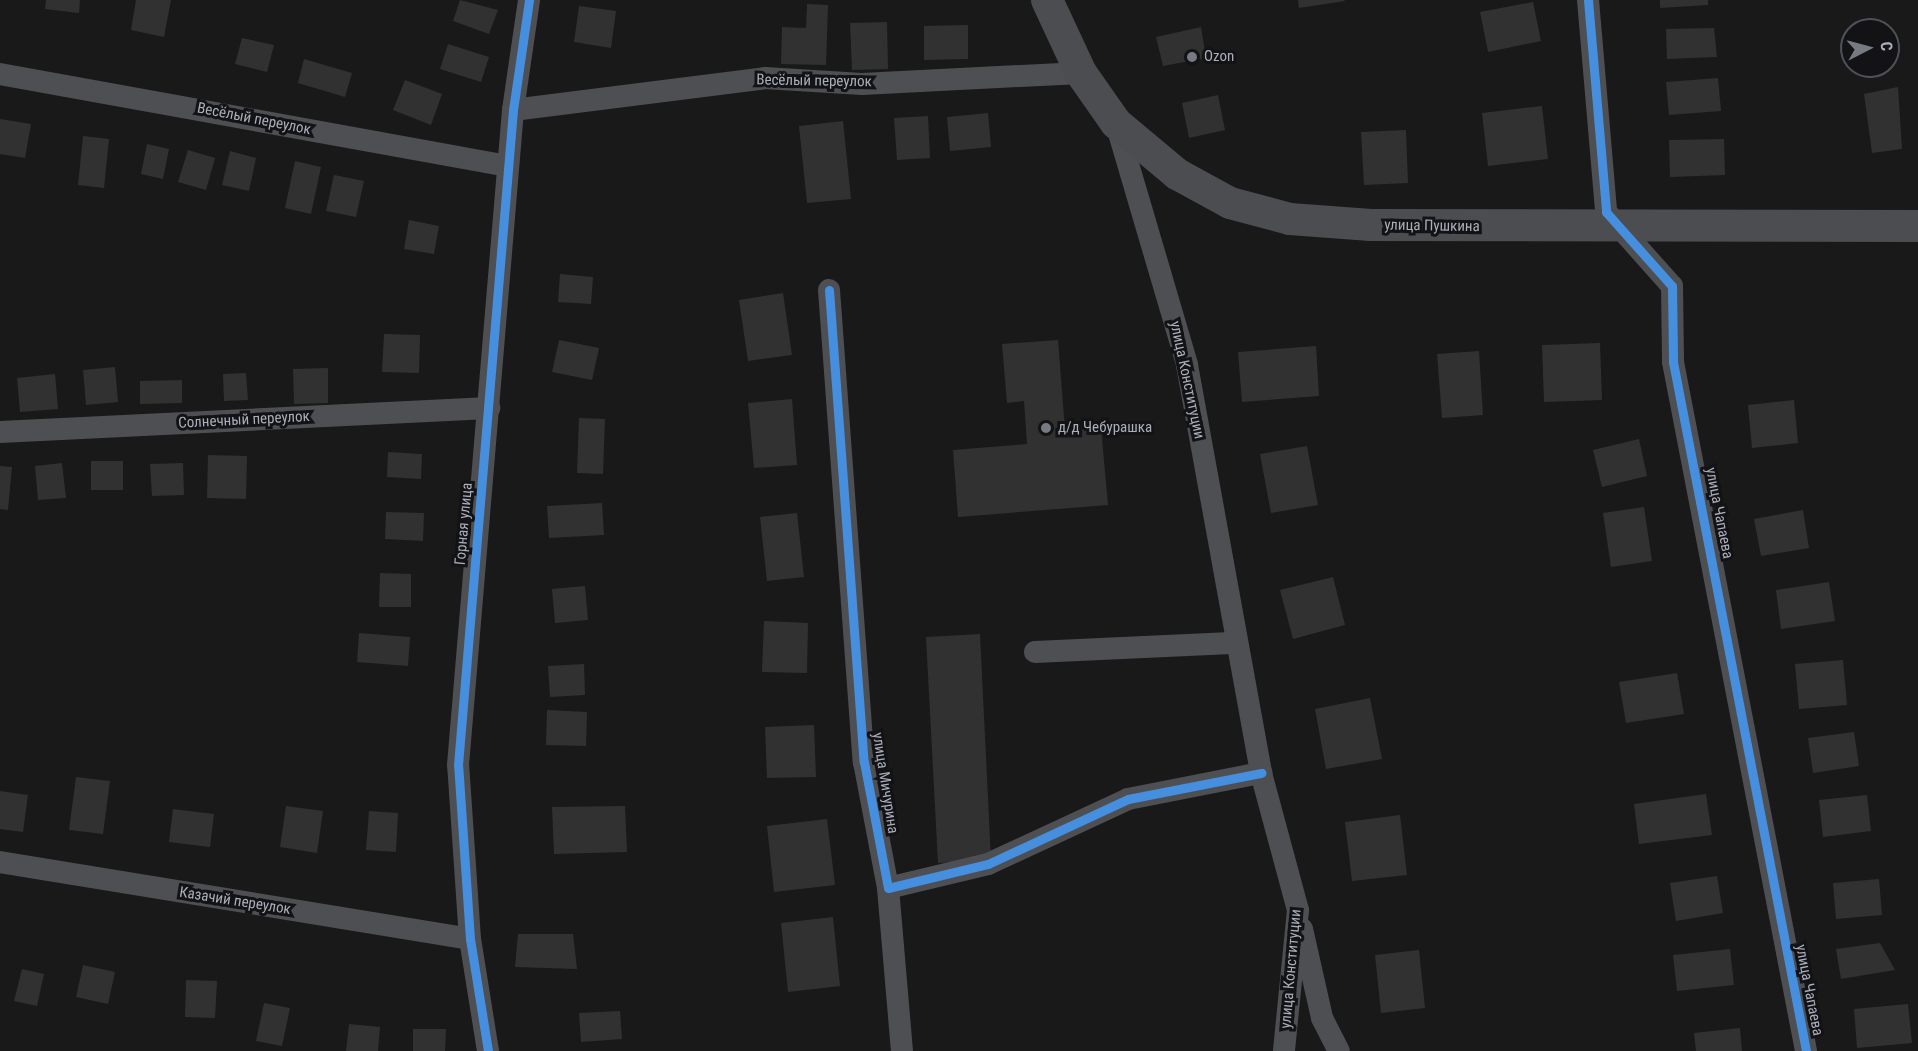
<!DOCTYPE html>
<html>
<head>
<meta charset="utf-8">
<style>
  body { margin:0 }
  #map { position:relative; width:1918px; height:1051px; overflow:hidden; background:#19191a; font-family:"Roboto Condensed",sans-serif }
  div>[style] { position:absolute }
  .building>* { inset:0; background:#313132 }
  .minor>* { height:22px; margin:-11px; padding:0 11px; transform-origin:11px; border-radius:11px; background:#4d4f53 }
  .secondary>* { height:32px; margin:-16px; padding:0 16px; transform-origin:16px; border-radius:16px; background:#4c4d51 }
  .cycleway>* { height:9px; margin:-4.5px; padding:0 4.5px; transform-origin:4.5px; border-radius:4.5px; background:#468fdf }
  .dots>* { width:16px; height:16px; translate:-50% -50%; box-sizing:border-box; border:3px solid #131316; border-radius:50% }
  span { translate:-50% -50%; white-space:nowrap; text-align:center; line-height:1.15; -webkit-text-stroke:6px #131316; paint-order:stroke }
  .poi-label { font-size:15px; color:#aaafbb }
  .left { translate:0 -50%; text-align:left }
  .street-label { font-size:15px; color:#aaafbb }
  .north { position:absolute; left:1840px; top:18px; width:60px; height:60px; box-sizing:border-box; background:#131316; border:2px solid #4f5158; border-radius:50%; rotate:84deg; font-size:16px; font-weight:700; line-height:24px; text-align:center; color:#aaafbb }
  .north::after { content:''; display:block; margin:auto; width:21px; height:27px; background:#777a83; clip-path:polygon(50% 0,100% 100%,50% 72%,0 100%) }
</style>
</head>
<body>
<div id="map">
  <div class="building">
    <i style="clip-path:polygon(46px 0,80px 0,79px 13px,45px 9px)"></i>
    <i style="clip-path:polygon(136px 0,171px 0,164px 37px,131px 30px)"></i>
    <i style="clip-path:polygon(460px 0,498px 10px,489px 34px,453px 21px)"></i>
    <i style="clip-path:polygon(1298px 0,1344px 0,1345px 1px,1299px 8px)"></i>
    <i style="clip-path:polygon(1660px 0,1708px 0,1708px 5px,1660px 8px)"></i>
    <i style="clip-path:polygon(1533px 2px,1541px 41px,1488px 52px,1480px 12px)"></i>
    <i style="clip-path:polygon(807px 4px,828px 5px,826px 65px,781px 64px,782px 27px,806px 28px)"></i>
    <i style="clip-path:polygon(579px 6px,616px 11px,611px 48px,574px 42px)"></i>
    <i style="clip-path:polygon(887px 22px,888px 69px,852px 70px,850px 23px)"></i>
    <i style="clip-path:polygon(968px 25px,968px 59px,924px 60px,924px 26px)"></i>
    <i style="clip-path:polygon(1201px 27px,1206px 58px,1163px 66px,1156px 37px)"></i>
    <i style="clip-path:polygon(1714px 28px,1717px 57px,1667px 59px,1666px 29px)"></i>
    <i style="clip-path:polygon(242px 38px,274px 45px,267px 72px,235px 64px)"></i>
    <i style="clip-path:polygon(448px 44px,489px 57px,481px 82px,440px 69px)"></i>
    <i style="clip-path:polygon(304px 59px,352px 73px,345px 97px,298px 83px)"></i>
    <i style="clip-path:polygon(1718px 78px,1721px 111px,1669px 115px,1666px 82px)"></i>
    <i style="clip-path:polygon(405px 80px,442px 94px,431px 125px,393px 110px)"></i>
    <i style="clip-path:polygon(1898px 87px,1902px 149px,1872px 153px,1864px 94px)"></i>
    <i style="clip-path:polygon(1218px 95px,1225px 130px,1189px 138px,1182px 103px)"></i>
    <i style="clip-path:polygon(1542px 106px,1548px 159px,1488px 166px,1482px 113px)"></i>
    <i style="clip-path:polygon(988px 113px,991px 147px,950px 151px,947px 117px)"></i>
    <i style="clip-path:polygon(928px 116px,930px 158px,897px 160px,894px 118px)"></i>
    <i style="clip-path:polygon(0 119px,31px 124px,25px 158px,0 154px)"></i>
    <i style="clip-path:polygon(843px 121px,851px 199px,807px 203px,799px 126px)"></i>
    <i style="clip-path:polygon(1406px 130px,1408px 183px,1364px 185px,1361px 132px)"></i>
    <i style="clip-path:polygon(83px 136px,109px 139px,104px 188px,78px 185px)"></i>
    <i style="clip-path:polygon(1724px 139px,1725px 175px,1670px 177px,1669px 140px)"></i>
    <i style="clip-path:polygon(147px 144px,169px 149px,163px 179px,141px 174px)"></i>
    <i style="clip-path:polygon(188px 150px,215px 158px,206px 190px,178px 182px)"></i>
    <i style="clip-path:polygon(230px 151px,256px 158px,249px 191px,222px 185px)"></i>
    <i style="clip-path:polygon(295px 161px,321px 167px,311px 214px,285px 208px)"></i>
    <i style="clip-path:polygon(334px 175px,364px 181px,356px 217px,326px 211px)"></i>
    <i style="clip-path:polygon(409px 220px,439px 226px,434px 254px,404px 249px)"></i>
    <i style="clip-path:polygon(560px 274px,593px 277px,591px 304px,558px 302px)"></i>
    <i style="clip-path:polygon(783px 293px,792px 355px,748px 361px,739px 300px)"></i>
    <i style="clip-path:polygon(384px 334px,420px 335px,419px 373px,382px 372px)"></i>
    <i style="clip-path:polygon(559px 340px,599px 348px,592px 380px,552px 372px)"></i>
    <i style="clip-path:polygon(1058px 340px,1065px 430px,1101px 427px,1108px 505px,958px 517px,953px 450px,1027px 444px,1024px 401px,1007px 403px,1002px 344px)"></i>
    <i style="clip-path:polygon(1600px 343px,1602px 400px,1544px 402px,1542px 345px)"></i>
    <i style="clip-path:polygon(1316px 346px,1319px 396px,1242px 402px,1238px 352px)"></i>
    <i style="clip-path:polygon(1479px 351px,1483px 415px,1442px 418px,1437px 354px)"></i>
    <i style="clip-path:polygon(115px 367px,118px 402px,86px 405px,83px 370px)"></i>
    <i style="clip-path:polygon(328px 368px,328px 403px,294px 404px,293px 369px)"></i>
    <i style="clip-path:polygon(246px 373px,248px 400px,224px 401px,223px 374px)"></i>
    <i style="clip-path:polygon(55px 374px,58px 409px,20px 412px,17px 378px)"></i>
    <i style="clip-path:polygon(182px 380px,182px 403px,140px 404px,140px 381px)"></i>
    <i style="clip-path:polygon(792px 399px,797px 465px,754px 468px,748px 403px)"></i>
    <i style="clip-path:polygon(1794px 400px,1798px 443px,1752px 448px,1748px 405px)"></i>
    <i style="clip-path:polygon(579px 418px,605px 419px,603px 474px,577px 473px)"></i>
    <i style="clip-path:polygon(1639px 439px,1647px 476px,1602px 487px,1593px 450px)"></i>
    <i style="clip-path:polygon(1307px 446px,1318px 505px,1271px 513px,1260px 454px)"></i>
    <i style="clip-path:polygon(388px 452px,422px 454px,421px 479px,387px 477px)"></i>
    <i style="clip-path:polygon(208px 455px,247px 456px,246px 499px,207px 498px)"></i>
    <i style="clip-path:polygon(91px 461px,123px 461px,123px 490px,91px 490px)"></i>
    <i style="clip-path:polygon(62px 463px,66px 498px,38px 500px,35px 466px)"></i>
    <i style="clip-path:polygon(183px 463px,184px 495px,152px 496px,150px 464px)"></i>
    <i style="clip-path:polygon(0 466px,12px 467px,8px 510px,0 509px)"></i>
    <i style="clip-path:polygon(602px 503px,604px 535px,549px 538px,547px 506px)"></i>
    <i style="clip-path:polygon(1644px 507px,1652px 561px,1611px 567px,1603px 513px)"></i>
    <i style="clip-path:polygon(1803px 510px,1809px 548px,1761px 556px,1754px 519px)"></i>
    <i style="clip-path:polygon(386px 512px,424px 513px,423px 541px,385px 539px)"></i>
    <i style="clip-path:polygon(797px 513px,804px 577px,767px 581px,760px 517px)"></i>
    <i style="clip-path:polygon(380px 573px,411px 574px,411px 607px,379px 607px)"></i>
    <i style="clip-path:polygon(1333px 577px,1345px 625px,1293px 639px,1280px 590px)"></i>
    <i style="clip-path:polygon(1829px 582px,1835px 621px,1781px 629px,1776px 590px)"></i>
    <i style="clip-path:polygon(585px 586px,588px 620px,555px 623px,552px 589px)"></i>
    <i style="clip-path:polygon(764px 621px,808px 623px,807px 673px,762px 672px)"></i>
    <i style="clip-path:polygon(359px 633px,410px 637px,408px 666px,357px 662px)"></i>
    <i style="clip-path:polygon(980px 634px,991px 860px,938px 863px,926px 637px)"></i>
    <i style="clip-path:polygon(1843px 660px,1847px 705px,1799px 709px,1795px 664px)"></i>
    <i style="clip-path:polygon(584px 664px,585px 695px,550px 697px,548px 666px)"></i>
    <i style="clip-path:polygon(1677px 673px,1684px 714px,1626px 723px,1619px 682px)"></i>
    <i style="clip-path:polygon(1370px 698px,1382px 759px,1326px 769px,1315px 709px)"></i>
    <i style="clip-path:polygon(547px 710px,587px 712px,586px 746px,546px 745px)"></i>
    <i style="clip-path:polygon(814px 725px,816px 777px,767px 778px,765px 727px)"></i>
    <i style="clip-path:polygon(1854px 732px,1859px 766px,1813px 773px,1808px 738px)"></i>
    <i style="clip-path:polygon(76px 777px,110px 781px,103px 834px,69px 830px)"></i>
    <i style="clip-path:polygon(0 791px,28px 795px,23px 832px,0 829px)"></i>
    <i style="clip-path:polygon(1706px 794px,1712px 835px,1639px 844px,1634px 804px)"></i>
    <i style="clip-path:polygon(1867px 795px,1871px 831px,1823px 837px,1819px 800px)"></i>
    <i style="clip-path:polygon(286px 806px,323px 811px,317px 853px,280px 847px)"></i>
    <i style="clip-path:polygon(625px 806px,627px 852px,554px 854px,552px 807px)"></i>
    <i style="clip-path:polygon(173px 809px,214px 814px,210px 847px,169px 842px)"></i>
    <i style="clip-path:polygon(369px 811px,398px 813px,396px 852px,366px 850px)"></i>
    <i style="clip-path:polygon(1400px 815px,1407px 875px,1352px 881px,1345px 822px)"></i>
    <i style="clip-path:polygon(827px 819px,835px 885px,774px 892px,767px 826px)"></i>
    <i style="clip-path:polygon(1717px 876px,1723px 913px,1676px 921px,1670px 883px)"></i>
    <i style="clip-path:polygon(1879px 879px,1882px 915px,1836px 919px,1833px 883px)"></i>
    <i style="clip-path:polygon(833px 917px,840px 986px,788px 992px,781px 923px)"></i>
    <i style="clip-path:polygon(518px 934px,573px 934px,577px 969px,515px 967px)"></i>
    <i style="clip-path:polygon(1880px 943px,1895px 970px,1841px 979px,1836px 949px)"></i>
    <i style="clip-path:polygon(1730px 949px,1734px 985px,1677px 991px,1673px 955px)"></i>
    <i style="clip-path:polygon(1419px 950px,1425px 1008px,1381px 1013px,1375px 955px)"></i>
    <i style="clip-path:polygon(83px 965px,115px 972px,108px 1004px,76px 997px)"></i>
    <i style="clip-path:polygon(22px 969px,44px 974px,37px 1006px,14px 1001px)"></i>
    <i style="clip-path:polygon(186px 980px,217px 981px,215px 1018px,185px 1017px)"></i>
    <i style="clip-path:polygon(264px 1003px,290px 1008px,282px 1046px,256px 1041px)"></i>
    <i style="clip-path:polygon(1908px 1004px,1912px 1043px,1857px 1048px,1854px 1009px)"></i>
    <i style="clip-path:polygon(620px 1011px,622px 1039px,581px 1042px,579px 1013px)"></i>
    <i style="clip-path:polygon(349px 1024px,380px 1027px,378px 1051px,346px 1051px)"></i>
    <i style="clip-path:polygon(1740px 1028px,1742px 1051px,1696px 1051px,1694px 1033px)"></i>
    <i style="clip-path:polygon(413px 1029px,446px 1029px,445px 1051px,413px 1051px)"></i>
  </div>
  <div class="minor">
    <i style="left:1588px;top:0;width:213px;rotate:85.1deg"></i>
    <i style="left:1606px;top:212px;width:99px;rotate:48.3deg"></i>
    <i style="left:1672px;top:286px;width:76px;rotate:89.2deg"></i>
    <i style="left:1673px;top:362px;width:702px;rotate:79.07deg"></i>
    <i style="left:0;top:74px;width:516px;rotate:10.27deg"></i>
    <i style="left:513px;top:110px;width:254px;rotate:-7.2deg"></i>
    <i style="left:765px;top:78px;width:97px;rotate:3.5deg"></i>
    <i style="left:862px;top:84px;width:219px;rotate:-2.9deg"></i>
    <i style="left:1116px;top:123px;width:252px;rotate:73.6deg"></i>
    <i style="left:1187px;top:365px;width:415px;rotate:79.7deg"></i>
    <i style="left:1261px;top:773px;width:142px;rotate:74.9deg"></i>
    <i style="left:1298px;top:910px;width:142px;rotate:95.7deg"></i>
    <i style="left:829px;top:290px;width:473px;rotate:85.8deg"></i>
    <i style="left:864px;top:762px;width:128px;rotate:79.2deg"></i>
    <i style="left:888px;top:888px;width:103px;rotate:-13.5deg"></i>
    <i style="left:988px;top:864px;width:154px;rotate:-24.9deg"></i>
    <i style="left:1128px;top:799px;width:136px;rotate:-11.1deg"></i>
    <i style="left:0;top:432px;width:490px;rotate:-2.8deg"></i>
    <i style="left:1035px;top:652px;width:202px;rotate:-2.6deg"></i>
    <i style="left:0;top:862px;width:476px;rotate:9.3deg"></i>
    <i style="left:888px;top:888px;width:164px;rotate:85.1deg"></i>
    <i style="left:1302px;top:929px;width:91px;rotate:77.3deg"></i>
    <i style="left:1322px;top:1018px;width:37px;rotate:63deg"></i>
    <i style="left:488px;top:1051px;width:113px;rotate:-99.1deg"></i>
    <i style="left:470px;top:939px;width:174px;rotate:-93.9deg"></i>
    <i style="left:458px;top:765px;width:657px;rotate:-85.2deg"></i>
    <i style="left:513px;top:110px;width:111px;rotate:-81.7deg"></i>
  </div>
  <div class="secondary">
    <i style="left:1047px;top:0;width:81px;rotate:65deg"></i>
    <i style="left:1081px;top:73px;width:61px;rotate:55deg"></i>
    <i style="left:1116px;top:123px;width:80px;rotate:39.9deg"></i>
    <i style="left:1177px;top:174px;width:60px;rotate:28.7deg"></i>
    <i style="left:1230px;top:203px;width:62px;rotate:14.9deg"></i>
    <i style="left:1290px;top:219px;width:81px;rotate:4.2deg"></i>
    <i style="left:1371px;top:225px;width:547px;rotate:0.1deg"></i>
  </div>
  <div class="cycleway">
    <i style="left:1588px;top:0;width:213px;rotate:85.1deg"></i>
    <i style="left:1606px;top:212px;width:99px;rotate:48.3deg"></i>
    <i style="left:1672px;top:286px;width:76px;rotate:89.2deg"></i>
    <i style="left:1673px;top:362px;width:702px;rotate:79.07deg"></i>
    <i style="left:829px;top:290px;width:473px;rotate:85.8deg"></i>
    <i style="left:864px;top:762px;width:128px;rotate:79.2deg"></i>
    <i style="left:888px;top:888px;width:103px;rotate:-13.5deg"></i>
    <i style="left:988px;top:864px;width:154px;rotate:-24.9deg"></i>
    <i style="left:1128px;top:799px;width:136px;rotate:-11.1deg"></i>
    <i style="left:488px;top:1051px;width:113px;rotate:-99.1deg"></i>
    <i style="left:470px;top:939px;width:174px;rotate:-93.9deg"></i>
    <i style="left:458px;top:765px;width:657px;rotate:-85.2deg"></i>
    <i style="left:513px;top:110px;width:111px;rotate:-81.7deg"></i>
  </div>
  <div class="dots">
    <i style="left:1192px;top:57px;background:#777a83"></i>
    <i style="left:1046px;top:428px;background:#777a83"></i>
  </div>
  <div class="poi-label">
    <span class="left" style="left:1204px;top:57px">Ozon</span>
    <span class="left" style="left:1058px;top:428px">д/д Чебурашка</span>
  </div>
  <div class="street-label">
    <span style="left:814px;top:81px;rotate:1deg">Весёлый переулок</span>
    <span style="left:254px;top:119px;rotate:11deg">Весёлый переулок</span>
    <span style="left:1432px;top:226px;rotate:1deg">улица Пушкина</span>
    <span style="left:1187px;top:380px;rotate:78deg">улица Конституции</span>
    <span style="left:244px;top:420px;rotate:-3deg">Солнечный переулок</span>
    <span style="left:1719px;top:513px;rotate:79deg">улица Чапаева</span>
    <span style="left:464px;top:524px;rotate:-85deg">Горная улица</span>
    <span style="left:885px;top:783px;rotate:81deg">улица Мичурина</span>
    <span style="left:235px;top:901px;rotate:9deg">Казачий переулок</span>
    <span style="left:1291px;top:969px;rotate:-85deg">улица Конституции</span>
    <span style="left:1809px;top:990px;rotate:79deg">улица Чапаева</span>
  </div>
  <div class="north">С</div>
</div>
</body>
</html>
